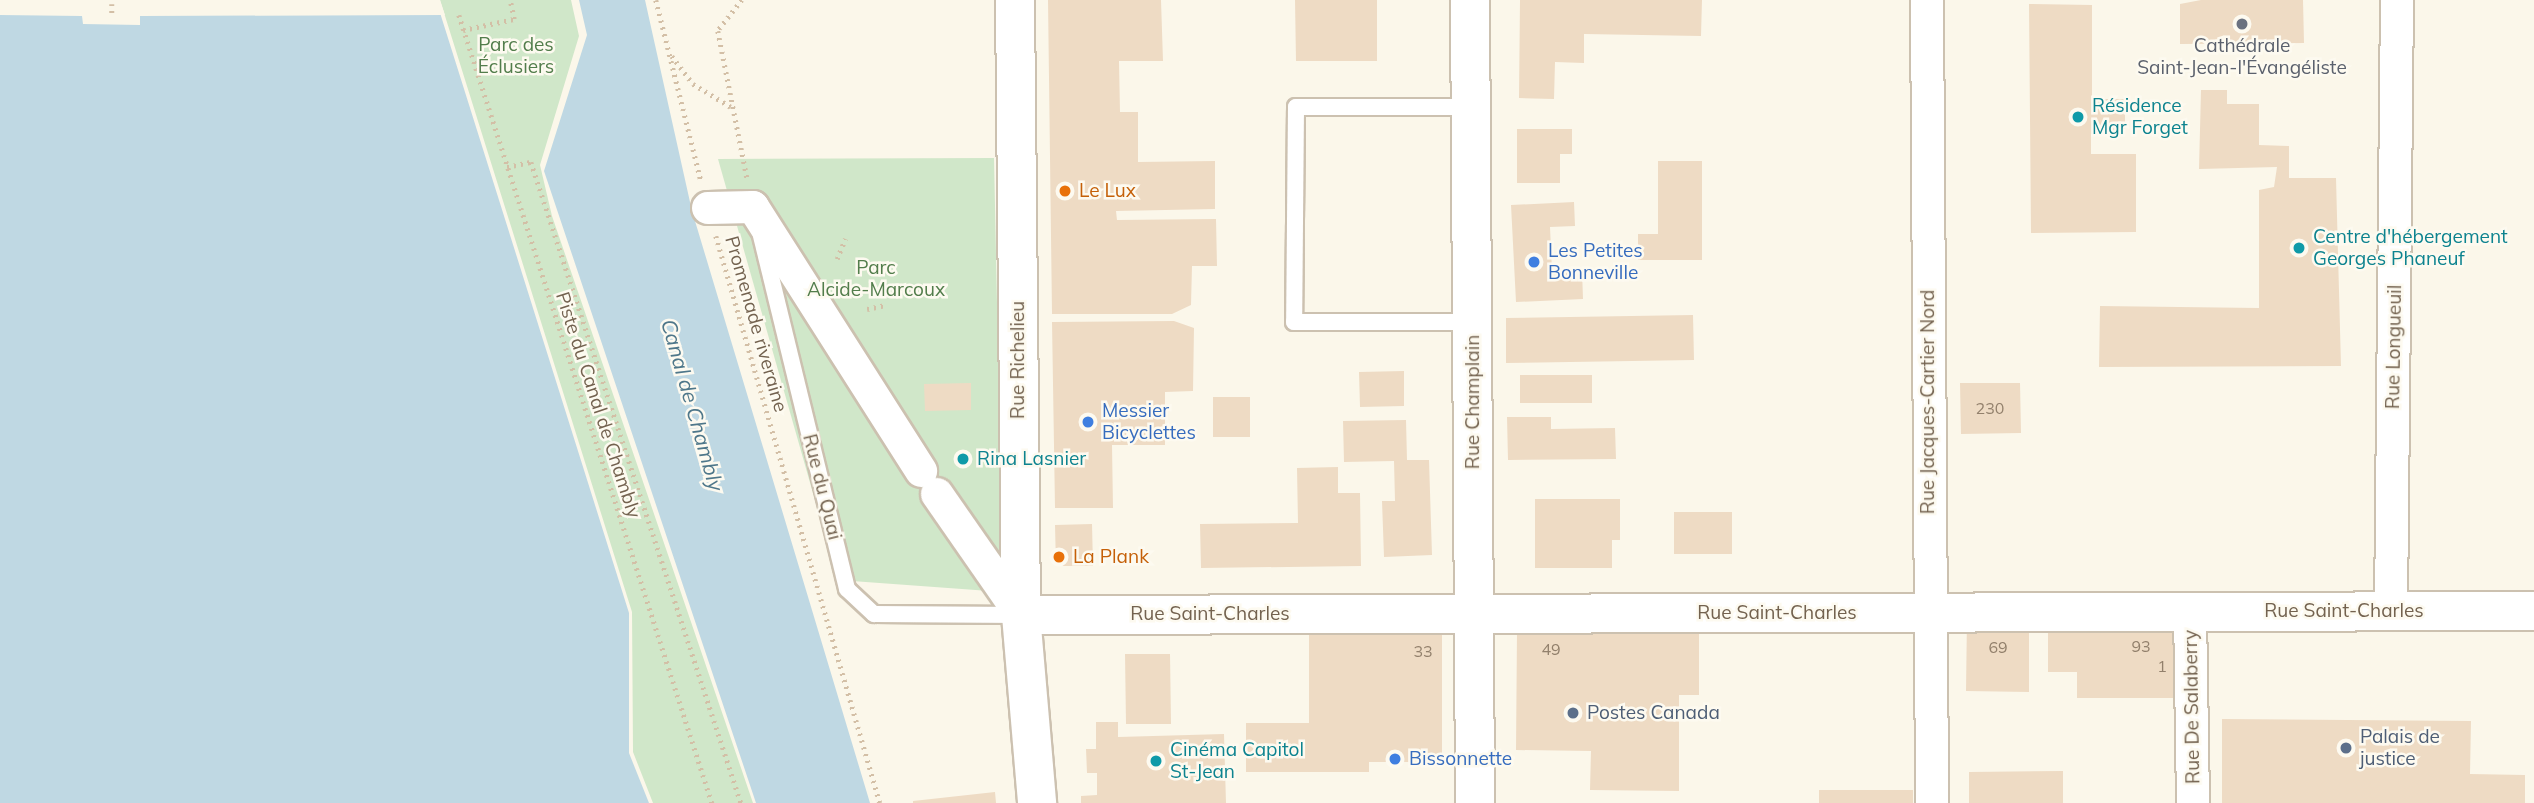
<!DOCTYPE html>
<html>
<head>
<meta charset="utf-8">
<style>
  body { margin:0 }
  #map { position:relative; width:2534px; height:803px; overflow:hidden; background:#fbf7ea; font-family:Mulish,sans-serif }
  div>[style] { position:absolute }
  .green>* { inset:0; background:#d0e7c9 }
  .water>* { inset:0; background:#bfd8e3 }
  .pier>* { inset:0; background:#fbf7ea }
  .building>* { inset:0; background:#eedbc4 }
  .path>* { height:4.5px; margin-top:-2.25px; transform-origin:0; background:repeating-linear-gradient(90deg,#d3bfa6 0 2px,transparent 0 7px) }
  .roads { filter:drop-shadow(2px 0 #ccc1b0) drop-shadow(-2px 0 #ccc1b0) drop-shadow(0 2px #ccc1b0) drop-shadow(0 -2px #ccc1b0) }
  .lane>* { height:16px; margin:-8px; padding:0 8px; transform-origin:8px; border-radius:8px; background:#fff }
  .street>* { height:32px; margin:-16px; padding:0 16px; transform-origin:16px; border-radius:16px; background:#fff }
  .secondary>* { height:38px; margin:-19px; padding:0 19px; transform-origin:19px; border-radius:19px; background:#fff }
  .dots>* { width:19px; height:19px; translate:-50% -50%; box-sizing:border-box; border:4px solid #fdfaf0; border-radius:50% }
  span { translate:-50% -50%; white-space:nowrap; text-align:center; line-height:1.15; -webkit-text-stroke:5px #fdfaf0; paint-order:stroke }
  .number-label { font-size:16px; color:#92806c }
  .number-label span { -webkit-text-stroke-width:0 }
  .park-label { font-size:19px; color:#527d4b }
  .worship-label { font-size:19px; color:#5b616d }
  .culture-label { font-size:19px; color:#0d838f }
  .left { translate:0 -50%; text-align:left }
  .food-label { font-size:19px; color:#c56008 }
  .shop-label { font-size:19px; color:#366cbe }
  .street-label { font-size:19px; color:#73624f }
  .service-label { font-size:19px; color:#4e5e75 }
  .water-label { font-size:21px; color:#4e778a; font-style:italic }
</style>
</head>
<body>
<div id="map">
  <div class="green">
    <i style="clip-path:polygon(440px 0,571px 0,579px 36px,540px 165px,552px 216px,753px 803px,653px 803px,633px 752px,632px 612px)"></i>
    <i style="clip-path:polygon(994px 158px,1003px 592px,852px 581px,832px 560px,718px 159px)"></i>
  </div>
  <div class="water">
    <i style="clip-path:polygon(0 0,436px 0,629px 613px,629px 753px,649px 803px,0 803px)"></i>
    <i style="clip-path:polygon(579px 0,645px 0,692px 211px,870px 803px,756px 803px,544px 171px,587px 35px)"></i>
  </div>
  <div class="pier">
    <i style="clip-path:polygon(0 0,440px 0,445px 15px,140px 16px,140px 25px,83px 24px,82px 16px,0 15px)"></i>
  </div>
  <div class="building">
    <i style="clip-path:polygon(1048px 0,1161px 0,1163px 61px,1119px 61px,1120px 112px,1138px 112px,1138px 162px,1215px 161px,1215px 209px,1116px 211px,1117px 220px,1216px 219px,1217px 266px,1192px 266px,1191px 305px,1172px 314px,1052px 314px)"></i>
    <i style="clip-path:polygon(1295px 0,1377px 0,1377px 61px,1296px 61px)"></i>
    <i style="clip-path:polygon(1520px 0,1702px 0,1701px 36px,1584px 34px,1584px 63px,1555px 62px,1554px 99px,1519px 98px)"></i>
    <i style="clip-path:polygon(2201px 0,2303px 0,2304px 43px,2180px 44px,2180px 4px)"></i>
    <i style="clip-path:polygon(2029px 4px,2092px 5px,2092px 99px,2125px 99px,2125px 134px,2091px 134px,2091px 154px,2136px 154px,2136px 232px,2031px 233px)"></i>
    <i style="clip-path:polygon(2201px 90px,2227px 90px,2227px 104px,2259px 104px,2259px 145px,2289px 146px,2289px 178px,2336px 178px,2341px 366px,2099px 367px,2100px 306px,2259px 308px,2259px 190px,2274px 187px,2277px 167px,2199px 169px)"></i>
    <i style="clip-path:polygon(1517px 129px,1572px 129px,1572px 154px,1560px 154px,1560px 183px,1517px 183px)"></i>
    <i style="clip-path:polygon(1658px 161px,1702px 161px,1702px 260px,1638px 260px,1638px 234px,1658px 234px)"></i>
    <i style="clip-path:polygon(1574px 202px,1575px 226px,1550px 227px,1552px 271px,1582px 270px,1583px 299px,1516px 302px,1511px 205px)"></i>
    <i style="clip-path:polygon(1693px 315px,1694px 360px,1506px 363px,1506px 318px)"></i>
    <i style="clip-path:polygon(1174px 321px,1194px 328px,1193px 391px,1165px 392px,1165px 445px,1112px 445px,1113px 508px,1055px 508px,1052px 322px)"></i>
    <i style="clip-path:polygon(1404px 371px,1404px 406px,1360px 407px,1359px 372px)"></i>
    <i style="clip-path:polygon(1520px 375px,1592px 375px,1592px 403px,1520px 403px)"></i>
    <i style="clip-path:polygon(971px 383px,971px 410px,925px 411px,924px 384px)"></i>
    <i style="clip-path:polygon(1960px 383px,2020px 383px,2021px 433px,1961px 434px)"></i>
    <i style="clip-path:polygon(1213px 397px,1250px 397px,1250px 437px,1213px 437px)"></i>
    <i style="clip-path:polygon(1507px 417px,1551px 417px,1551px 429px,1615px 428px,1616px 459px,1508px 460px)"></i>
    <i style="clip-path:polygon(1406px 420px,1407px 460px,1429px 460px,1432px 555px,1384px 557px,1382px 501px,1395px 501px,1394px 461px,1344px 462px,1343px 421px)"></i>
    <i style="clip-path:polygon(1338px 467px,1338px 493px,1360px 493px,1361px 566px,1201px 568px,1200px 524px,1298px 523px,1297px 468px)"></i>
    <i style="clip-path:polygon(1535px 499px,1620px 499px,1620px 540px,1612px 540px,1612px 568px,1535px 568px)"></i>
    <i style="clip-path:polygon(1674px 512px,1732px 512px,1732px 554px,1674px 554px)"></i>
    <i style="clip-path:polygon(1092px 524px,1093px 566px,1056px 566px,1055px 525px)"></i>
    <i style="clip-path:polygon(1967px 617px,2029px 618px,2029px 692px,1966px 691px)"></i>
    <i style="clip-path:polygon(2048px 618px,2174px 618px,2174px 698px,2077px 698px,2077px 672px,2048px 672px)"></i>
    <i style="clip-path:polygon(1309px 629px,1442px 629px,1442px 762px,1369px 762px,1369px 772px,1246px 772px,1246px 723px,1309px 723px)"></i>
    <i style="clip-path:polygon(1517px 631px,1699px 632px,1699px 695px,1679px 695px,1679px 791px,1590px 790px,1591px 751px,1516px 750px)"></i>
    <i style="clip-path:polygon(1125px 654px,1170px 654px,1171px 724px,1126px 724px)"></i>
    <i style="clip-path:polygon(2222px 719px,2471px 721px,2470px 774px,2525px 775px,2525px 803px,2222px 803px)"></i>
    <i style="clip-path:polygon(1096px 722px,1118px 722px,1118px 737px,1224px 734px,1226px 803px,1081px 803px,1081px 796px,1097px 795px,1097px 773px,1087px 773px,1086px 749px,1096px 749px)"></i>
    <i style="clip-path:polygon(2063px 771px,2063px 803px,1969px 803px,1969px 772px)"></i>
    <i style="clip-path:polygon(1819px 790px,1913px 790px,1913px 803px,1819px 803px)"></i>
    <i style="clip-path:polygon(995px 792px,996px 803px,913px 803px,913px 801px)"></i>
  </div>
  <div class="path">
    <i style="left:656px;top:0;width:186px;rotate:76deg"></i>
    <i style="left:742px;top:0;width:39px;rotate:128deg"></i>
    <i style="left:718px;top:31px;width:150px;rotate:78.8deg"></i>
    <i style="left:112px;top:4px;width:12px;rotate:90deg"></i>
    <i style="left:459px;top:15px;width:828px;rotate:72.2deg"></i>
    <i style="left:463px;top:30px;width:52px;rotate:-12.2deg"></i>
    <i style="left:514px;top:19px;width:19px;rotate:-102deg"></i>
    <i style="left:672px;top:56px;width:35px;rotate:53deg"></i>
    <i style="left:693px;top:84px;width:44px;rotate:31.2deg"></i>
    <i style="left:507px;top:167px;width:25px;rotate:-12deg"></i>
    <i style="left:531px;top:162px;width:675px;rotate:71.86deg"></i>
    <i style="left:716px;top:236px;width:590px;rotate:73.87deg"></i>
    <i style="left:837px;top:259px;width:22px;rotate:-68deg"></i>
    <i style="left:867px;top:309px;width:19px;rotate:-12deg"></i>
  </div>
  <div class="roads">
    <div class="lane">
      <i style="left:1471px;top:107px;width:175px;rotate:180deg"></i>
      <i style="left:1296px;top:107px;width:215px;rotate:90.5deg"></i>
      <i style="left:1294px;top:322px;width:178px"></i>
      <i style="left:761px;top:236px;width:363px;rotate:76.3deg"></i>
      <i style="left:847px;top:589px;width:37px;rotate:43deg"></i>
      <i style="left:874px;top:614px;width:147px;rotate:0.4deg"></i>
    </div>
    <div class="street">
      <i style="left:1927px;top:0;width:803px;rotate:89.64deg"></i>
      <i style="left:708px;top:208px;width:45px;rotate:-1.3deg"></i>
      <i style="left:753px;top:207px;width:313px;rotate:57.5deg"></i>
      <i style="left:937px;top:494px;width:147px;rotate:55.2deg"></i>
      <i style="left:2190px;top:611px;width:192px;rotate:89.1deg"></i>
      <i style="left:2391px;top:611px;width:611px;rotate:-89.44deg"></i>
    </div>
    <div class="secondary">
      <i style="left:1015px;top:0;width:615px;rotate:89.44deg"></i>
      <i style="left:1021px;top:615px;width:189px;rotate:85.1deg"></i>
      <i style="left:1470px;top:0;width:803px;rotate:89.64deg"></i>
      <i style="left:1021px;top:615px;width:1513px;rotate:-0.15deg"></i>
    </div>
  </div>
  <div class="dots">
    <i style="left:2242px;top:24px;background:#6b7280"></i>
    <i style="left:2078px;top:117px;background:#0f9aa8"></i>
    <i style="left:1065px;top:191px;background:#e8710a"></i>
    <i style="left:2299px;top:248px;background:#0f9aa8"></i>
    <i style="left:1534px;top:262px;background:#3f7fe0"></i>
    <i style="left:1088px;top:422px;background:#3f7fe0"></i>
    <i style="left:963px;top:459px;background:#0f9aa8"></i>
    <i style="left:1059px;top:557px;background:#e8710a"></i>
    <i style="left:1573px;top:713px;background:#5c6f8a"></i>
    <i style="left:2346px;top:748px;background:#5c6f8a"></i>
    <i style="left:1395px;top:759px;background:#3f7fe0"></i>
    <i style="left:1156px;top:761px;background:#0f9aa8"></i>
  </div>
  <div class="number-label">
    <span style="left:1990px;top:408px">230</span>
    <span style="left:2141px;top:646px">93</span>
    <span style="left:1998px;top:647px">69</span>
    <span style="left:1551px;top:649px">49</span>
    <span style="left:1423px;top:651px">33</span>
    <span style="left:2162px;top:666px">1</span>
  </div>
  <div class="park-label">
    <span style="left:516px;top:56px">Parc des<br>Éclusiers</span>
    <span style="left:876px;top:279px">Parc<br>Alcide-Marcoux</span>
  </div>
  <div class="worship-label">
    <span style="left:2242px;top:57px">Cathédrale<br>Saint-Jean-l'Évangéliste</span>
  </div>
  <div class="culture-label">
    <span class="left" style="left:2092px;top:117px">Résidence<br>Mgr Forget</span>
    <span class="left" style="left:2313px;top:248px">Centre d'hébergement<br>Georges Phaneuf</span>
    <span class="left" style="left:977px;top:459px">Rina Lasnier</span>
    <span class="left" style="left:1170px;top:761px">Cinéma Capitol<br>St-Jean</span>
  </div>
  <div class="food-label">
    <span class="left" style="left:1079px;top:191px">Le Lux</span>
    <span class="left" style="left:1073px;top:557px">La Plank</span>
  </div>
  <div class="shop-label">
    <span class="left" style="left:1548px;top:262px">Les Petites<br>Bonneville</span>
    <span class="left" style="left:1102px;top:422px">Messier<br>Bicyclettes</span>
    <span class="left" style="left:1409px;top:759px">Bissonnette</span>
  </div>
  <div class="street-label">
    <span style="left:756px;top:324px;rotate:74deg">Promenade riveraine</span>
    <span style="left:2394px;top:347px;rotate:-89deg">Rue Longueuil</span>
    <span style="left:1018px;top:360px;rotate:-90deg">Rue Richelieu</span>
    <span style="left:1473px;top:402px;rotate:-90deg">Rue Champlain</span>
    <span style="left:1928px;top:402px;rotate:-90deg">Rue Jacques-Cartier Nord</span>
    <span style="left:598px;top:405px;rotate:72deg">Piste du Canal de Chambly</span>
    <span style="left:822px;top:487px;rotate:76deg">Rue du Quai</span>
    <span style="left:2344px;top:611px">Rue Saint-Charles</span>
    <span style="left:1777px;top:613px">Rue Saint-Charles</span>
    <span style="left:1210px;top:614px">Rue Saint-Charles</span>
    <span style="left:2192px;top:707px;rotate:-91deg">Rue De Salaberry</span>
  </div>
  <div class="service-label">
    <span class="left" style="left:1587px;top:713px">Postes Canada</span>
    <span class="left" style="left:2360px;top:748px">Palais de<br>justice</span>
  </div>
  <div class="water-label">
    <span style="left:693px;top:405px;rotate:74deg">Canal de Chambly</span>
  </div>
</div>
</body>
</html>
